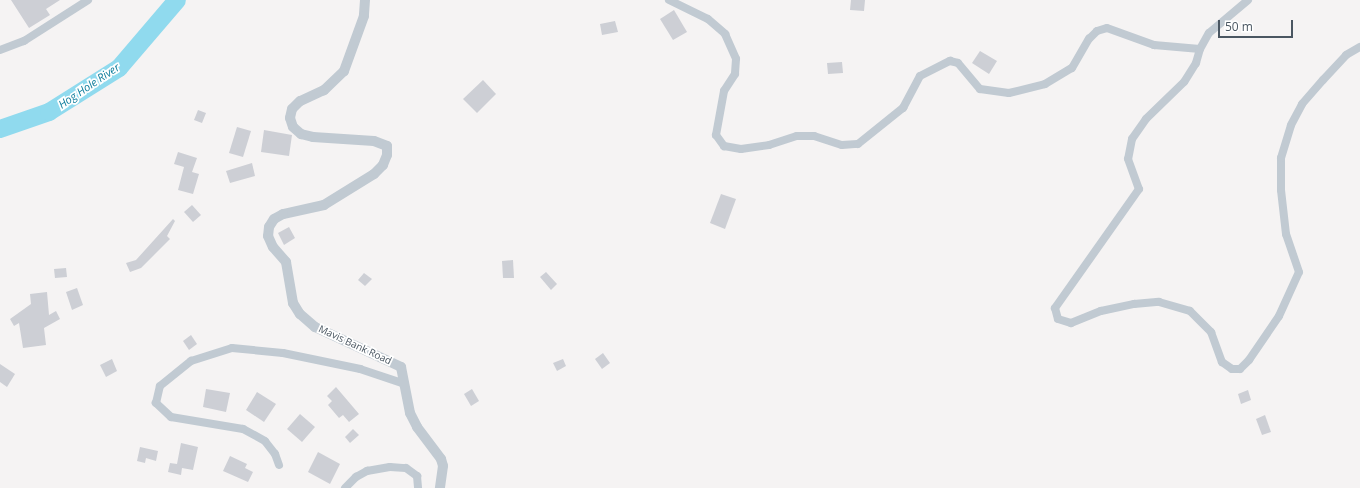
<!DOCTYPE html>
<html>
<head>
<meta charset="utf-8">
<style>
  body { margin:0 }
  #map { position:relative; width:1360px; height:488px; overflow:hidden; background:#f5f3f3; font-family:"Open Sans",sans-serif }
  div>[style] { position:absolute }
  .river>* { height:18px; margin:-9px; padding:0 9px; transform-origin:9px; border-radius:9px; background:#90daee }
  .building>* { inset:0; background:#cdcfd5 }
  .minor>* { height:8px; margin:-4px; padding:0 4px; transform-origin:4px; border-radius:4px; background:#c1cad2 }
  .tertiary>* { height:10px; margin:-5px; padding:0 5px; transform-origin:5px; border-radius:5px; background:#c1cad2 }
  span { translate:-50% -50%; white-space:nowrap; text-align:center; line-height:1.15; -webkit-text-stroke:3.5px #fff; paint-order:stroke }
  .street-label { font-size:10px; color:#4a5661 }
  .water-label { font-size:11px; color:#0c7c9b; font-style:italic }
  .scale { position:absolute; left:1218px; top:20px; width:75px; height:18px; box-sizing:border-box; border:2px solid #4a5661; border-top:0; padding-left:5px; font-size:12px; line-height:14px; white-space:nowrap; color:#4a5661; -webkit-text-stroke:3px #fff; paint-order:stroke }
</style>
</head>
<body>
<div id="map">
  <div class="river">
    <i style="left:0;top:129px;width:52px;rotate:-19.1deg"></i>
    <i style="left:49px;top:112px;width:83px;rotate:-32.2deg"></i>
    <i style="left:119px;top:68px;width:89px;rotate:-49.5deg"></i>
  </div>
  <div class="building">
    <i style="clip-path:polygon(11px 0,60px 0,46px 9px,50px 15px,29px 28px)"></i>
    <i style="clip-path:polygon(851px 0,865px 0,864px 11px,850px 10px)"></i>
    <i style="clip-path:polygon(674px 10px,687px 32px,673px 40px,660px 19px)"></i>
    <i style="clip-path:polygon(615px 21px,618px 32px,602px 35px,600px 24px)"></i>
    <i style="clip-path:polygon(980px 51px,997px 61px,989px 74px,972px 63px)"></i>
    <i style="clip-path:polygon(842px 62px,843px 73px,828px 74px,827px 63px)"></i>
    <i style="clip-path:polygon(483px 80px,496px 94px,477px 113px,463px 99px)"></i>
    <i style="clip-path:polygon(198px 110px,206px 113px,202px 123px,194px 120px)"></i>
    <i style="clip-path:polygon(237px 127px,251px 131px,243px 157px,229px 153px)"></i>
    <i style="clip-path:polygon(264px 130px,292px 135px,289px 156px,261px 152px)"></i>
    <i style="clip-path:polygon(178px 152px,197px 158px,192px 172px,199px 174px,193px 194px,178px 190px,184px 167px,174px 164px)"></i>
    <i style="clip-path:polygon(252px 163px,255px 176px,230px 183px,226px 171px)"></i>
    <i style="clip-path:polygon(721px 194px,736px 199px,725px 229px,710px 223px)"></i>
    <i style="clip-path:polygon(192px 205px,201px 215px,193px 222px,184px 212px)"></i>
    <i style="clip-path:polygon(173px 219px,175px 221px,167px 236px,170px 239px,141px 268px,130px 272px,126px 263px,136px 260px)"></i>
    <i style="clip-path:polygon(289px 227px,295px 238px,284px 245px,278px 233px)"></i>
    <i style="clip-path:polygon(513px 260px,514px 278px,503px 278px,502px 261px)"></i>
    <i style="clip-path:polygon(66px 268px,67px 277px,55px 278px,54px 269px)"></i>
    <i style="clip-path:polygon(546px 272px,557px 284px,551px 290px,540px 277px)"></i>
    <i style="clip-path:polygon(364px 273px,372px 279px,365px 286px,358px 280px)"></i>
    <i style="clip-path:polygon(77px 288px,83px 305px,72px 310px,66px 292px)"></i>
    <i style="clip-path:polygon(47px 292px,49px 315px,56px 311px,60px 319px,44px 328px,46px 345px,23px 348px,19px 323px,14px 326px,10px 319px,31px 304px,30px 294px)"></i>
    <i style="clip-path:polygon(191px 335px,197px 344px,189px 350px,183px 341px)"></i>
    <i style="clip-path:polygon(603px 353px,610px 363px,602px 369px,595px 359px)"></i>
    <i style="clip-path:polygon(112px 359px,117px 371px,106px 377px,100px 365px)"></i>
    <i style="clip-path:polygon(563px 359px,566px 366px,557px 371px,553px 363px)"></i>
    <i style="clip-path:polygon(0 364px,15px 374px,7px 387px,0 382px)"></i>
    <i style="clip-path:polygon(336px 387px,359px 414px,349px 422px,343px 415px,339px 418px,328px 405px,332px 401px,327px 396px)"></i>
    <i style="clip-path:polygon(206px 389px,230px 393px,226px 412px,203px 407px)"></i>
    <i style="clip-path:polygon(472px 389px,479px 401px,471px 406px,464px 394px)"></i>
    <i style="clip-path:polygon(1248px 390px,1251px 400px,1241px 404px,1238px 394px)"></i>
    <i style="clip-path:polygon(257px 392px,276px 404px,264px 422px,246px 410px)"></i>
    <i style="clip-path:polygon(300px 414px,315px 427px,302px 442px,287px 429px)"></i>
    <i style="clip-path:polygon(1265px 415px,1271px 432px,1262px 435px,1256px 419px)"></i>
    <i style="clip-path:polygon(353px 429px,359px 435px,350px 443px,345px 437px)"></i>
    <i style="clip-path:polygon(181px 443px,198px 447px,193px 470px,182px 468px,181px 475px,168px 472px,170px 463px,177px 464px)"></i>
    <i style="clip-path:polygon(140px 447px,158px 451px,156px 461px,146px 458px,145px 463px,137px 461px)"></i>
    <i style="clip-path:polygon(318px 452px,340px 464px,330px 484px,308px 472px)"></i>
    <i style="clip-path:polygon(230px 456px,247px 464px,245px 468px,253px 472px,248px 482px,223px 471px)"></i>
  </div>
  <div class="minor">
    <i style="left:669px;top:0;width:43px;rotate:26deg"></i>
    <i style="left:708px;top:19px;width:23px;rotate:41deg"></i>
    <i style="left:725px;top:34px;width:27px;rotate:66deg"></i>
    <i style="left:736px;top:59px;width:15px;rotate:94deg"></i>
    <i style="left:735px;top:74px;width:20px;rotate:123deg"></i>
    <i style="left:724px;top:91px;width:45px;rotate:100.3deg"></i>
    <i style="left:716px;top:135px;width:14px;rotate:54deg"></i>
    <i style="left:724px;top:146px;width:17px;rotate:10deg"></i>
    <i style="left:741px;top:149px;width:28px;rotate:-8deg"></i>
    <i style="left:769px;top:145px;width:29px;rotate:-18deg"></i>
    <i style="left:797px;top:136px;width:17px"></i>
    <i style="left:814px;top:136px;width:29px;rotate:18deg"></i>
    <i style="left:842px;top:145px;width:16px;rotate:-4deg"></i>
    <i style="left:858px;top:144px;width:58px;rotate:-38.7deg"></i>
    <i style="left:903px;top:108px;width:36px;rotate:-62deg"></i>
    <i style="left:920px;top:76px;width:34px;rotate:-27deg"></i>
    <i style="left:950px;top:61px;width:8px;rotate:14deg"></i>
    <i style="left:958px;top:63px;width:34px;rotate:50deg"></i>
    <i style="left:980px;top:89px;width:29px;rotate:8deg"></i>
    <i style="left:1009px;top:93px;width:37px;rotate:-14deg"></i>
    <i style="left:1045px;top:84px;width:31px;rotate:-31deg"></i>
    <i style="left:1072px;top:68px;width:34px;rotate:-60deg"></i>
    <i style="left:1089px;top:39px;width:11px;rotate:-45deg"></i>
    <i style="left:1097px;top:31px;width:10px;rotate:-17deg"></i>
    <i style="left:1107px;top:28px;width:50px;rotate:19.9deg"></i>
    <i style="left:1154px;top:45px;width:46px;rotate:5deg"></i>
    <i style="left:1200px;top:49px;width:15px;rotate:106deg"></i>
    <i style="left:1196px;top:63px;width:22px;rotate:122deg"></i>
    <i style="left:1184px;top:82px;width:53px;rotate:135.8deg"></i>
    <i style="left:1146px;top:119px;width:24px;rotate:125deg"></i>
    <i style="left:1132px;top:139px;width:20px;rotate:101deg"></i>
    <i style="left:1128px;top:159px;width:32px;rotate:70deg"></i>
    <i style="left:1139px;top:189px;width:146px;rotate:125.2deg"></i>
    <i style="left:1055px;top:308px;width:11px;rotate:75deg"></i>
    <i style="left:1058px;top:319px;width:14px;rotate:17deg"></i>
    <i style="left:1071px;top:323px;width:32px;rotate:-22deg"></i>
    <i style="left:1101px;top:311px;width:34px;rotate:-12deg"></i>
    <i style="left:1134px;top:304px;width:25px;rotate:-5deg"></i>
    <i style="left:1159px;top:302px;width:32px;rotate:16deg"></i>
    <i style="left:1190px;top:311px;width:30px;rotate:45deg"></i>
    <i style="left:1211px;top:332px;width:32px;rotate:70deg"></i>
    <i style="left:1222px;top:362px;width:12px;rotate:35deg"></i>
    <i style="left:1232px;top:369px;width:8px"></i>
    <i style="left:1240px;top:369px;width:13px;rotate:-45deg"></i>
    <i style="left:1249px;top:360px;width:53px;rotate:-55.7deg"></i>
    <i style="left:1279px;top:316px;width:48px;rotate:-65.6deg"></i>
    <i style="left:1299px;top:272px;width:40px;rotate:-108.9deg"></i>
    <i style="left:1286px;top:234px;width:44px;rotate:-96.5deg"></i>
    <i style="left:1281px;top:190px;width:32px;rotate:-90deg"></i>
    <i style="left:1281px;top:158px;width:34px;rotate:-73deg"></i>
    <i style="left:1291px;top:125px;width:24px;rotate:-62deg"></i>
    <i style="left:1302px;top:104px;width:32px;rotate:-49deg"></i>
    <i style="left:1323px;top:80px;width:34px;rotate:-47deg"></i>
    <i style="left:1346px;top:55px;width:16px;rotate:-30deg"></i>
    <i style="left:1200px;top:49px;width:18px;rotate:-61deg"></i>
    <i style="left:1209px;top:33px;width:51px;rotate:-40.2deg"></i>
    <i style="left:0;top:50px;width:26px;rotate:-21deg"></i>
    <i style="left:24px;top:41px;width:76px;rotate:-32.6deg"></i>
    <i style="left:279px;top:465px;width:12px;rotate:-110deg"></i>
    <i style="left:275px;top:454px;width:16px;rotate:-128deg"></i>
    <i style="left:265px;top:441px;width:25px;rotate:-151deg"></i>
    <i style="left:243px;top:429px;width:73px;rotate:-170.5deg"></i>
    <i style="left:171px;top:417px;width:21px;rotate:-137deg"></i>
    <i style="left:156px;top:403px;width:17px;rotate:-77deg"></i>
    <i style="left:160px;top:386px;width:40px;rotate:-39deg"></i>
    <i style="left:191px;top:361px;width:43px;rotate:-17.6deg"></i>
    <i style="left:232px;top:348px;width:51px;rotate:5.6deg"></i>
    <i style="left:283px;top:353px;width:79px;rotate:11.7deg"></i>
    <i style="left:360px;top:369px;width:47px;rotate:18.4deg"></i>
    <i style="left:345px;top:488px;width:16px;rotate:-45deg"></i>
    <i style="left:356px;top:477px;width:13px;rotate:-29deg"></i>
    <i style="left:367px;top:471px;width:23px;rotate:-10deg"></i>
    <i style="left:390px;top:467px;width:16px;rotate:4deg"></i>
    <i style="left:406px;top:468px;width:14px;rotate:36deg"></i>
    <i style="left:417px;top:476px;width:12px;rotate:85deg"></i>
  </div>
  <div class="tertiary">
    <i style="left:365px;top:0;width:16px;rotate:94deg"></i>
    <i style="left:364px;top:16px;width:59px;rotate:110deg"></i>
    <i style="left:344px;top:71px;width:28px;rotate:136deg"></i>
    <i style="left:324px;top:90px;width:26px;rotate:155deg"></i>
    <i style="left:300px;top:101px;width:11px;rotate:135deg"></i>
    <i style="left:292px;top:109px;width:9px;rotate:103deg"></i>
    <i style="left:290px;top:118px;width:9px;rotate:72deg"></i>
    <i style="left:293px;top:127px;width:11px;rotate:41deg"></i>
    <i style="left:301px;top:134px;width:12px;rotate:14deg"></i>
    <i style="left:313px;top:137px;width:61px;rotate:3.8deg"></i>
    <i style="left:374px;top:141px;width:14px;rotate:21deg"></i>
    <i style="left:387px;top:146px;width:9px;rotate:90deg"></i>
    <i style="left:387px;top:155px;width:11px;rotate:112deg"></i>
    <i style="left:383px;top:165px;width:13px;rotate:135deg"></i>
    <i style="left:374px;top:174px;width:59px;rotate:148.2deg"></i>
    <i style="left:324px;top:205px;width:42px;rotate:167.6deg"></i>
    <i style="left:283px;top:214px;width:10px;rotate:151deg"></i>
    <i style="left:274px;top:219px;width:9px;rotate:122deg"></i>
    <i style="left:269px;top:227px;width:9px;rotate:96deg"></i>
    <i style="left:268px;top:236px;width:12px;rotate:66deg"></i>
    <i style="left:273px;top:247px;width:20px;rotate:49deg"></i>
    <i style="left:286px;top:262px;width:42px;rotate:80.3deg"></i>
    <i style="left:293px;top:303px;width:13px;rotate:58deg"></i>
    <i style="left:300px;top:314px;width:20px;rotate:41deg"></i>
    <i style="left:315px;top:327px;width:95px;rotate:24.9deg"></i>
    <i style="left:401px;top:367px;width:47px;rotate:78.9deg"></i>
    <i style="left:410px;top:413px;width:16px;rotate:63deg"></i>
    <i style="left:417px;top:427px;width:40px;rotate:53deg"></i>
    <i style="left:441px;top:459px;width:7px;rotate:74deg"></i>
    <i style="left:443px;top:466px;width:22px;rotate:98deg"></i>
  </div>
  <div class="street-label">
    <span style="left:355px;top:345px;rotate:25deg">Mavis Bank Road</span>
  </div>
  <div class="water-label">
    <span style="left:89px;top:86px;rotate:-34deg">Hog Hole River</span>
  </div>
  <div class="scale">50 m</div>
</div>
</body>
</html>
